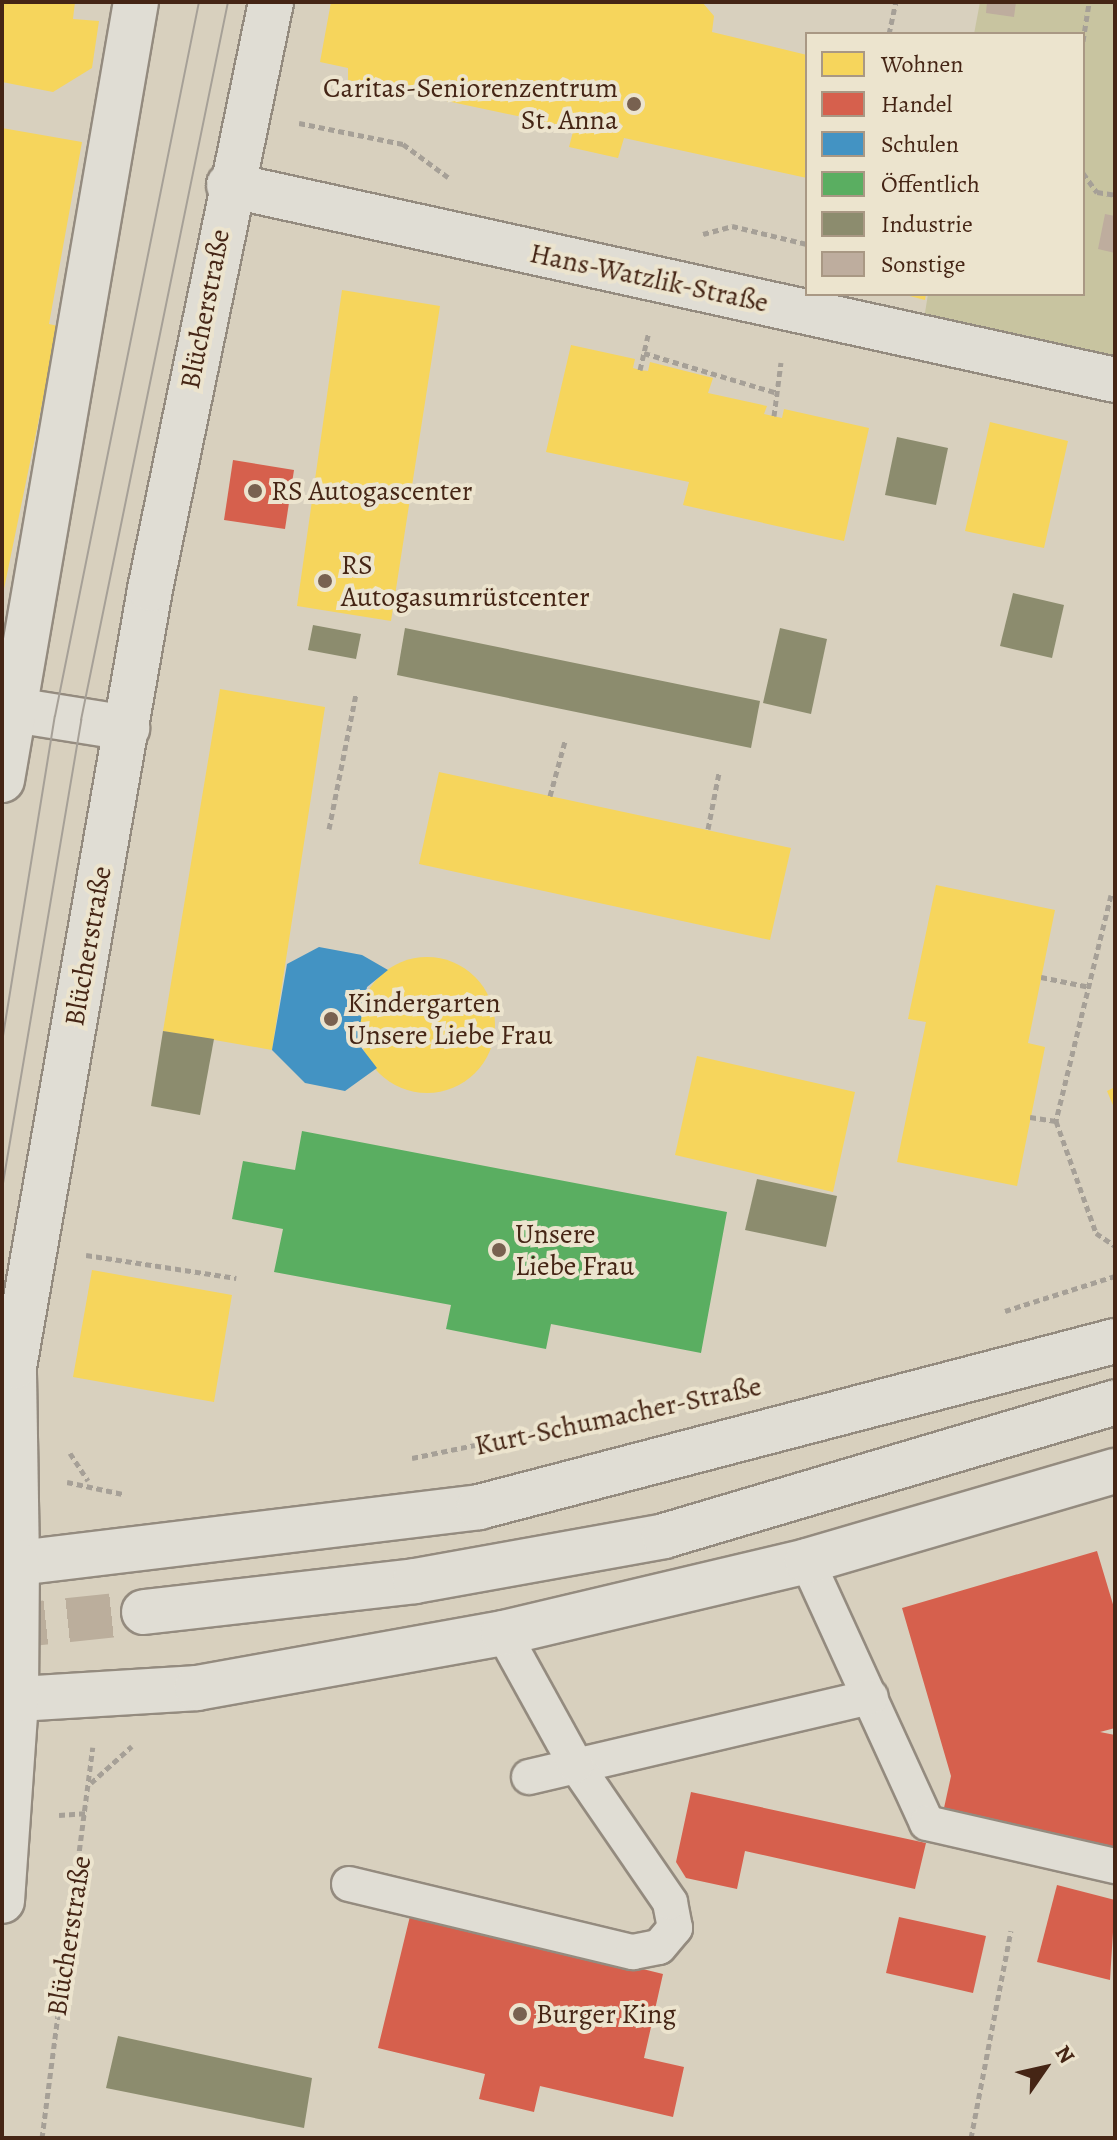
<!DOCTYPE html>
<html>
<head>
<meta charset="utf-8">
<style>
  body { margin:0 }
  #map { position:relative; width:1117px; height:2140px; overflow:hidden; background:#d8d0be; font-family:Alegreya,serif }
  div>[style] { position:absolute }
  .green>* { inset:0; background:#c8c4a0 }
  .homes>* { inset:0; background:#f6d55c }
  .round { border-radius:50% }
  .shops>* { inset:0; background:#d6604d }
  .schools>* { inset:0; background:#4393c3 }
  .public>* { inset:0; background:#5aae61 }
  .industry>* { inset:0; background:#8c8c6e }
  .building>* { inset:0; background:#bead9e }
  .secondary-tunnel>* { height:44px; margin-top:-22px; transform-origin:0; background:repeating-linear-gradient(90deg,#bbae9c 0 44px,transparent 0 66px) }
  .path>* { height:5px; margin-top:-2.5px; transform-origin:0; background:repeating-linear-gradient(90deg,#a6a097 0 6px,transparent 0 10px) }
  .roads { filter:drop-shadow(2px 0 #948b7f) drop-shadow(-2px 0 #948b7f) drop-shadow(0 2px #948b7f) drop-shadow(0 -2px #948b7f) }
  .service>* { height:34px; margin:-17px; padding:0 17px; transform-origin:17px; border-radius:17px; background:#e0ddd4 }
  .minor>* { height:44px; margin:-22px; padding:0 22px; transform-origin:22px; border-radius:22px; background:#e0ddd4 }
  .tertiary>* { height:44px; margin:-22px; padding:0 22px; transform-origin:22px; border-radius:22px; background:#e0ddd4 }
  .secondary>* { height:44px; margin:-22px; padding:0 22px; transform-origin:22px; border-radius:22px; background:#e0ddd4 }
  .tram>* { height:2px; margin:-1px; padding:0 1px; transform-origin:1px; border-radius:1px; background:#a6a097 }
  .dots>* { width:22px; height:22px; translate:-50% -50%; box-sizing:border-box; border:4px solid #ece4ce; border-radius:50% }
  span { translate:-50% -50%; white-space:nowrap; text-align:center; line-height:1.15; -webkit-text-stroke:8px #ece4ce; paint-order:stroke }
  .poi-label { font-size:28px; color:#452515 }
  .right { translate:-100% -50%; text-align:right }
  .left { translate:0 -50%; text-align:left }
  .street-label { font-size:28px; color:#452515 }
  .frame { position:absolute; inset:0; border:4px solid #452515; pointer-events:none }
  .legend { position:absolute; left:805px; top:32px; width:280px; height:264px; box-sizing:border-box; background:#ece4ce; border:2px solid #a99884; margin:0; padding:10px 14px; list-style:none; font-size:24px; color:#452515 }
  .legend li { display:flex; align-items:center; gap:16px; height:40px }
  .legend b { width:40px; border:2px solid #a99884 }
  .north { position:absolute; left:1005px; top:2028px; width:80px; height:80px; -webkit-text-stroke:6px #ece4ce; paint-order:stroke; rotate:56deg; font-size:22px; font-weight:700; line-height:32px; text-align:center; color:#452515 }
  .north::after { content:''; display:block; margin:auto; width:28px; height:36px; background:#452515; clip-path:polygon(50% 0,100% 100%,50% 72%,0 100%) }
</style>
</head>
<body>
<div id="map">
  <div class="green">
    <i style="clip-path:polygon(980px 2px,1115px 2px,1115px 359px,924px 319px,928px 294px,1083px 294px,1083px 34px,974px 34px)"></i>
  </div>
  <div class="homes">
    <i style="clip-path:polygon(2px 2px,75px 2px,73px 19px,99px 21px,92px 68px,53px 92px,2px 82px)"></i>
    <i style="clip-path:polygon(331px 2px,702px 2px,714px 16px,712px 32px,807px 55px,807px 178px,624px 138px,618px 158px,569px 147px,574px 128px,348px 80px,348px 68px,320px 62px)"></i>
    <i style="clip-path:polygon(2px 128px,82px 142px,49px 324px,58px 326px,4px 589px)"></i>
    <i style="clip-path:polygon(342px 290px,440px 306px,391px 621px,297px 606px)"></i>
    <i style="clip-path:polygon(902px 294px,926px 294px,925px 300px)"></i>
    <i style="clip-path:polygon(571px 345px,635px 359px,633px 368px,640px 370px,648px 371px,650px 362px,713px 378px,708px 393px,767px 406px,764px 414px,782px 418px,784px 409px,869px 428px,844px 541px,683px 505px,689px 482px,546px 452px)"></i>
    <i style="clip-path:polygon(990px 422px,1068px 441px,1044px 548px,965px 531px)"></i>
    <i style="clip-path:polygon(220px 689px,325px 707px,272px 1050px,163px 1031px)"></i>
    <i style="clip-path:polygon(439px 772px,791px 848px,770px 940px,419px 864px)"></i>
    <i style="clip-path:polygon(936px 885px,1055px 910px,1028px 1043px,1045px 1047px,1017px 1186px,897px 1162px,926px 1022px,908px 1019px)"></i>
    <i class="round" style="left:359px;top:957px;width:136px;height:136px"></i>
    <i style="clip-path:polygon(697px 1056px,855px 1092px,833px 1192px,675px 1155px)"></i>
    <i style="clip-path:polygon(1115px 1087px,1115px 1110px,1107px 1091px)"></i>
    <i style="clip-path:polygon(92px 1270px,232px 1295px,214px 1402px,73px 1377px)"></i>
  </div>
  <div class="shops">
    <i style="clip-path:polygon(233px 460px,294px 470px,285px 529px,224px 520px)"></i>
    <i style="clip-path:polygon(1097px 1551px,1115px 1611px,1115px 1728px,1100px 1732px,1115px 1735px,1115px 1849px,944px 1808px,951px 1776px,902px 1608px)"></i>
    <i style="clip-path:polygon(691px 1792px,926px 1843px,915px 1889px,745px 1851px,737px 1889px,686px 1878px,676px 1862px)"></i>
    <i style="clip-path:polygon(1057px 1885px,1115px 1900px,1110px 1980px,1037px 1962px)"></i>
    <i style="clip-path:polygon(411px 1912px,663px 1974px,644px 2058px,684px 2067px,673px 2117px,540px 2086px,534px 2112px,479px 2099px,485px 2074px,378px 2048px)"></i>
    <i style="clip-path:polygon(899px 1917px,986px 1936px,973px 1993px,886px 1973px)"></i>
  </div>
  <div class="schools">
    <i style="clip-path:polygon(319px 947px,362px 955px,388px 970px,367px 987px,357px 1042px,377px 1068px,345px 1091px,305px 1083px,272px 1050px,287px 964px)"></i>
  </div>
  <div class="public">
    <i style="clip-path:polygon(302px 1131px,727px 1212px,701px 1353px,551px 1324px,546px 1349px,446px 1329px,451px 1305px,274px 1272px,283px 1229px,232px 1219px,243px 1161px,295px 1170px)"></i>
  </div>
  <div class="industry">
    <i style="clip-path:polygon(897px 437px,948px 448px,936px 505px,885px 495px)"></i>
    <i style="clip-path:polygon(1013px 593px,1064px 605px,1052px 658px,1000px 646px)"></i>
    <i style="clip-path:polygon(313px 625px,361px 634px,356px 659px,308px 650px)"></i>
    <i style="clip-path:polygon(405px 628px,760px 701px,751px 748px,397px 675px)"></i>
    <i style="clip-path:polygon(780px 628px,827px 639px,811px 714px,763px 703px)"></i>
    <i style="clip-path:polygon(163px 1031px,214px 1039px,200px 1115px,151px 1106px)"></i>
    <i style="clip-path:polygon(757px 1179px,837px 1196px,826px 1247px,745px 1230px)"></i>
    <i style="clip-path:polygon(118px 2036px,312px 2078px,304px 2128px,106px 2088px)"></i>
  </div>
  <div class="building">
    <i style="clip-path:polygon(987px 2px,1016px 2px,1014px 17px,986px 13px)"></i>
    <i style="clip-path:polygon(1105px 214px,1115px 216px,1115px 253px,1098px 249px)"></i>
  </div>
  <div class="secondary-tunnel">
    <i style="left:2px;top:1627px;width:143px;rotate:-6deg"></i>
  </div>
  <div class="path">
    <i style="left:889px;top:34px;width:33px;rotate:-78deg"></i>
    <i style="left:1083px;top:41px;width:39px;rotate:-81deg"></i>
    <i style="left:299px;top:123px;width:106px;rotate:11.4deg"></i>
    <i style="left:403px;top:144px;width:56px;rotate:36.3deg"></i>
    <i style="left:1083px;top:173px;width:24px;rotate:54deg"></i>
    <i style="left:1097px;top:192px;width:18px;rotate:9deg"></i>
    <i style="left:703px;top:234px;width:30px;rotate:-15deg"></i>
    <i style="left:732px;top:226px;width:77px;rotate:13.5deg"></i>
    <i style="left:644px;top:353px;width:139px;rotate:16.7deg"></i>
    <i style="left:640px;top:370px;width:39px;rotate:-77deg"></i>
    <i style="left:774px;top:416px;width:54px;rotate:-82.6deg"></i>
    <i style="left:550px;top:796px;width:57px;rotate:-74.7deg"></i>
    <i style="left:329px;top:829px;width:138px;rotate:-78.7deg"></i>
    <i style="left:708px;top:829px;width:57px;rotate:-78.9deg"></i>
    <i style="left:1111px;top:895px;width:233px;rotate:103.7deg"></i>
    <i style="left:1056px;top:1121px;width:119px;rotate:70.3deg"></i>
    <i style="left:1096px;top:1233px;width:23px;rotate:34deg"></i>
    <i style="left:1041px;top:977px;width:50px;rotate:11.5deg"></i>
    <i style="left:1030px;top:1117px;width:26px;rotate:9deg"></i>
    <i style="left:86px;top:1255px;width:152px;rotate:8.7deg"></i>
    <i style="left:1005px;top:1311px;width:115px;rotate:-17.7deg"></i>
    <i style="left:70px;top:1453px;width:33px;rotate:57deg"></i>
    <i style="left:412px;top:1458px;width:138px;rotate:-11.7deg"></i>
    <i style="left:67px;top:1482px;width:57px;rotate:12.1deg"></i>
    <i style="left:91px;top:1783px;width:55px;rotate:-42.1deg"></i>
    <i style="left:59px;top:1815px;width:29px;rotate:-4deg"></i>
    <i style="left:42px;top:2138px;width:394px;rotate:-82.6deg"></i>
    <i style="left:971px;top:2138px;width:211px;rotate:-79.1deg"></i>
  </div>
  <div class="roads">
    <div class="service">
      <i style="left:807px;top:1561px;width:288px;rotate:65.4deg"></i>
      <i style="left:927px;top:1823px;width:193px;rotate:12.9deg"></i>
      <i style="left:529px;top:1777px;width:351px;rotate:-13.2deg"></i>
      <i style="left:349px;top:1884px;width:292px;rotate:13.5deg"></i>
      <i style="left:633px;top:1952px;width:26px;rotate:-11deg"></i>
      <i style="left:659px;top:1947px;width:25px;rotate:-50deg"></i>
      <i style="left:675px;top:1928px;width:26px;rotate:-101deg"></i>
      <i style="left:670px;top:1902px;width:166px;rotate:-124.5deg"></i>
      <i style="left:576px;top:1765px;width:151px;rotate:-118.9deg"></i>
    </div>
    <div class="minor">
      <i style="left:229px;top:185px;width:907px;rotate:12.41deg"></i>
      <i style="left:2px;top:708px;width:127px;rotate:9.1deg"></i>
    </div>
    <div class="tertiary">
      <i style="left:2px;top:780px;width:789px;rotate:-80.23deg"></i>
      <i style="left:17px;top:1564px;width:197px;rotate:-90.9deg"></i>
      <i style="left:14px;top:1367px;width:790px;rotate:-80.08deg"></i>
      <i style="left:150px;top:589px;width:599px;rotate:-78.35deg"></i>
    </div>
    <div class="secondary">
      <i style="left:2px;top:1565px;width:481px;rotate:-6.9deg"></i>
      <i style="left:479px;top:1507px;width:657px;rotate:-14.63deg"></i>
      <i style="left:144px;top:1612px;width:273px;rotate:-6.5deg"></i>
      <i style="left:415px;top:1581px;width:253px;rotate:-10.2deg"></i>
      <i style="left:664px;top:1536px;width:470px;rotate:-16.5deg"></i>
      <i style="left:2px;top:1700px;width:195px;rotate:-3.5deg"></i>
      <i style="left:197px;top:1688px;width:311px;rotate:-10.2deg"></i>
      <i style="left:503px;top:1633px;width:312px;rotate:-13.3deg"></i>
      <i style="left:807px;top:1561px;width:321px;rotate:-16.3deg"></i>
      <i style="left:2px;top:1901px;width:202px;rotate:-86deg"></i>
      <i style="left:16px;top:1699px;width:135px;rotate:-89.6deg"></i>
    </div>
  </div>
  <div class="tram">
    <i style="left:2px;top:1042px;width:330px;rotate:-80.8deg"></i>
    <i style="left:55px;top:716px;width:728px;rotate:-78.6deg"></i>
    <i style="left:2px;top:1189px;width:476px;rotate:-80.4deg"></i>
    <i style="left:81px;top:720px;width:733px;rotate:-78.43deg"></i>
  </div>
  <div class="dots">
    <i style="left:634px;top:104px;background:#786150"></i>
    <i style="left:255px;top:491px;background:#786150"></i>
    <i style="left:325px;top:581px;background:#786150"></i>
    <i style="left:331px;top:1019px;background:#786150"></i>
    <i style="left:499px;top:1250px;background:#786150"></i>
    <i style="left:520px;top:2014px;background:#786150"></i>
  </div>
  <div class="poi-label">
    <span class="right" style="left:618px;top:104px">Caritas-Seniorenzentrum<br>St. Anna</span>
    <span class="left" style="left:271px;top:491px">RS Autogascenter</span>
    <span class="left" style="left:341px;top:581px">RS<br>Autogasumrüstcenter</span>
    <span class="left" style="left:347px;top:1019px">Kindergarten<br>Unsere Liebe Frau</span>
    <span class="left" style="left:515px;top:1250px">Unsere<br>Liebe Frau</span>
    <span class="left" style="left:536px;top:2014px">Burger King</span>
  </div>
  <div class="street-label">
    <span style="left:649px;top:278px;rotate:12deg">Hans-Watzlik-Straße</span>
    <span style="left:205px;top:309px;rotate:-79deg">Blücherstraße</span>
    <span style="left:88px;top:946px;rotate:-80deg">Blücherstraße</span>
    <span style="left:618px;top:1416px;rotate:-12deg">Kurt-Schumacher-Straße</span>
    <span style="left:69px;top:1936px;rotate:-81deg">Blücherstraße</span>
  </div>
  <div class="frame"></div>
  <ul class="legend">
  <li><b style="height:22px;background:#f6d55c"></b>Wohnen</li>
  <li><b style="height:22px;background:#d6604d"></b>Handel</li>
  <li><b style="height:22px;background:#4393c3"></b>Schulen</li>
  <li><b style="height:22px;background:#5aae61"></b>Öffentlich</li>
  <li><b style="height:22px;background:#8c8c6e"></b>Industrie</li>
  <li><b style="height:22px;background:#bead9e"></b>Sonstige</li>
  </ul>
  <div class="north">N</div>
</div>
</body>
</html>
